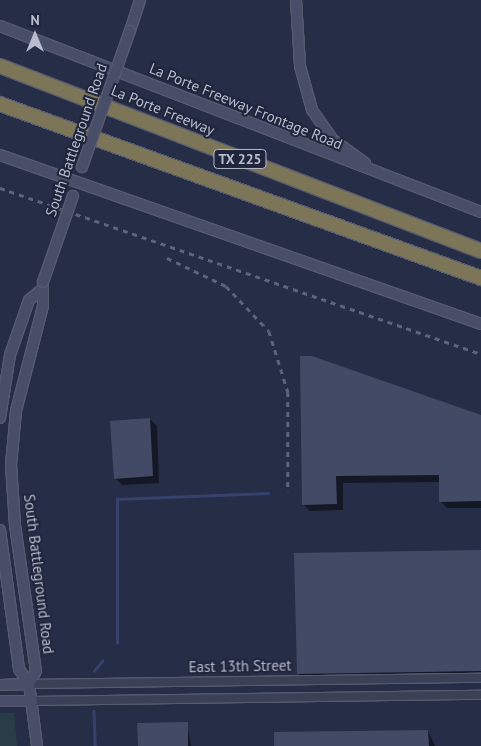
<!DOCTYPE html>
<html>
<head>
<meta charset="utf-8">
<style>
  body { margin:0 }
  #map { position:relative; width:481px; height:746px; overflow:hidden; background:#262d46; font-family:"PT Sans",sans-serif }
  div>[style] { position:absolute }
  .green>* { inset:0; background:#283d47 }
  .shadow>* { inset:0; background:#0007 }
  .stream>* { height:2.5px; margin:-1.25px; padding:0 1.25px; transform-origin:1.25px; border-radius:1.25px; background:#37426c }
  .building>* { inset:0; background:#424a66 }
  .roads { filter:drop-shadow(1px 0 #565b6f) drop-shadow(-1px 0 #565b6f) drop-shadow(0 1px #565b6f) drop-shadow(0 -1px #565b6f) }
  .street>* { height:8px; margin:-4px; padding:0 4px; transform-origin:4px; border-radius:4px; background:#3a4055 }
  .secondary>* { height:10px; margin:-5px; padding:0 5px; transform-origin:5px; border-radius:5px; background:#484e68 }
  .highway>* { height:14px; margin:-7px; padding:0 7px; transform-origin:7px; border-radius:7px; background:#7c7557 }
  .rail>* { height:2.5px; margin-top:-1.25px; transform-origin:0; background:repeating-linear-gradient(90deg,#5c637c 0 5px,transparent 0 10px) }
  .bridges { filter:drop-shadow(1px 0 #565b6f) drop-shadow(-1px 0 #565b6f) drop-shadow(0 1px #565b6f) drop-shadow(0 -1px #565b6f) }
  .secondary-bridge>* { height:10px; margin:-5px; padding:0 5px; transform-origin:5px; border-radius:5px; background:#484e68 }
  span { translate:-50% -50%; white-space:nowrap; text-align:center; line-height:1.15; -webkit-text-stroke:4px #1f253b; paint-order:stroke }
  .shield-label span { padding:1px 4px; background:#1f253b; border:1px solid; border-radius:4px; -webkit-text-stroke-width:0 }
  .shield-label { font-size:14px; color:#b8bcce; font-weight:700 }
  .street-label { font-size:15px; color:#b8bcce }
  .north { position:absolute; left:10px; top:10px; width:50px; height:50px; -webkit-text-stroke:4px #1f253b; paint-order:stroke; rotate:0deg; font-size:14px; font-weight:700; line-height:20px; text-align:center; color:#b8bcce }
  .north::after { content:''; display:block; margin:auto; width:18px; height:22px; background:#b8bcce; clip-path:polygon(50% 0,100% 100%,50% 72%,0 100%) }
</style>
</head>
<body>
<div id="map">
  <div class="green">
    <i style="clip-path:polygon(0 713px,14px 713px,17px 746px,0 746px)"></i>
  </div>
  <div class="shadow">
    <i style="clip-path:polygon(301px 357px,481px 416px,481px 508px,447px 508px,440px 501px,440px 482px,343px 483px,343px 510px,310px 511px,303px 504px)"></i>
    <i style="clip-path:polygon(150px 419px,157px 426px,159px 483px,122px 485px,115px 478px)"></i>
    <i style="clip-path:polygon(481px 551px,481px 677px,305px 680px,298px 673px)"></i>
    <i style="clip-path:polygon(187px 723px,191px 746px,139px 746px)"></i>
    <i style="clip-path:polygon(428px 731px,435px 746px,275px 746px)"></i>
  </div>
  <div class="stream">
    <i style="left:117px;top:643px;width:144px;rotate:-90deg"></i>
    <i style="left:117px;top:499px;width:151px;rotate:-2.3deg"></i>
    <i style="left:94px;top:671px;width:13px;rotate:-51deg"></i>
    <i style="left:94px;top:711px;width:35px;rotate:88deg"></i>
  </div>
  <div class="building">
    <i style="clip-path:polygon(300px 356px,312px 356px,481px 415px,481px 501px,439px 502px,439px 475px,336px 476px,337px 504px,302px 505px)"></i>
    <i style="clip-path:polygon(150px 418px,153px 476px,114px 479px,110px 421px)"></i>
    <i style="clip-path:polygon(481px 550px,481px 671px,297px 674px,294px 553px)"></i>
    <i style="clip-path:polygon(188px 722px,188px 746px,138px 746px,137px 723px)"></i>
    <i style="clip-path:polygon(428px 730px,429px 746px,274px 746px,274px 732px)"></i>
  </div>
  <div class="roads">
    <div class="street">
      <i style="left:29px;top:684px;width:452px;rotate:-0.8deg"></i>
      <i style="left:32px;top:701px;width:449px;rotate:-0.8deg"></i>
    </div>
    <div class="secondary">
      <i style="left:296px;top:0;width:66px;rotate:86.5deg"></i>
      <i style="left:300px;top:66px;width:46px;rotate:74.7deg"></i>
      <i style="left:312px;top:110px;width:35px;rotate:55deg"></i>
      <i style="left:332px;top:139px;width:41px;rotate:36deg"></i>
      <i style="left:0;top:26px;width:516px;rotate:21.14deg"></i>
      <i style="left:130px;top:31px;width:33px;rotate:-72deg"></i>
      <i style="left:0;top:155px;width:510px;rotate:19.36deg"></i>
      <i style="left:0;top:418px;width:64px;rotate:-81deg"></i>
      <i style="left:10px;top:355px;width:58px;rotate:-70.9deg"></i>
      <i style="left:29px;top:300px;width:16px;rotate:-40deg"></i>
      <i style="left:0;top:530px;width:140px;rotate:82.2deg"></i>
      <i style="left:19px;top:669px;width:18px;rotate:56deg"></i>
      <i style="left:29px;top:684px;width:63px;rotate:82.6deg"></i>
      <i style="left:29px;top:684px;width:15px;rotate:-62deg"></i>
      <i style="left:36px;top:671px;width:148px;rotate:-98.2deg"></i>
      <i style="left:15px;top:525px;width:60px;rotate:-93.8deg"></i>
      <i style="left:11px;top:465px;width:54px;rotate:-84.7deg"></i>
      <i style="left:16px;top:411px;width:108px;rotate:-75.6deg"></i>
      <i style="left:43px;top:306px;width:24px;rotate:-90deg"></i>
      <i style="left:0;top:685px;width:29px;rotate:-2deg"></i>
      <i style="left:0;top:701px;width:32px"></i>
    </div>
    <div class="highway">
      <i style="left:0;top:66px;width:515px;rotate:21.04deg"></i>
      <i style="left:0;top:104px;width:512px;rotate:19.89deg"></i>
    </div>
  </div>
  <div class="rail">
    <i style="left:0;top:188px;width:509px;rotate:19.04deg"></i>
    <i style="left:167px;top:258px;width:65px;rotate:25.4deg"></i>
    <i style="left:226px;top:286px;width:62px;rotate:46.3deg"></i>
    <i style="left:269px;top:331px;width:64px;rotate:72.7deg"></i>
    <i style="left:288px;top:392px;width:100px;rotate:90deg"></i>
  </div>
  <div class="bridges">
    <div class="secondary-bridge">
      <i style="left:82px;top:167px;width:144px;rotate:-70.6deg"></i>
      <i style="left:43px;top:282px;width:91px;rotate:-70.8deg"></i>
    </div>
  </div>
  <div class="shield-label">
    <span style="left:240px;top:159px">TX 225</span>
  </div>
  <div class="street-label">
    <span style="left:246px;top:106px;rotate:22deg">La Porte Freeway Frontage Road</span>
    <span style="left:163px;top:110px;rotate:22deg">La Porte Freeway</span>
    <span style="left:76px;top:140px;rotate:-71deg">South Battleground Road</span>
    <span style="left:39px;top:574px;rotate:83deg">South Battleground Road</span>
    <span style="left:240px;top:666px;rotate:-1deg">East 13th Street</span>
  </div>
  <div class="north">N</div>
</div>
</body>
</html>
